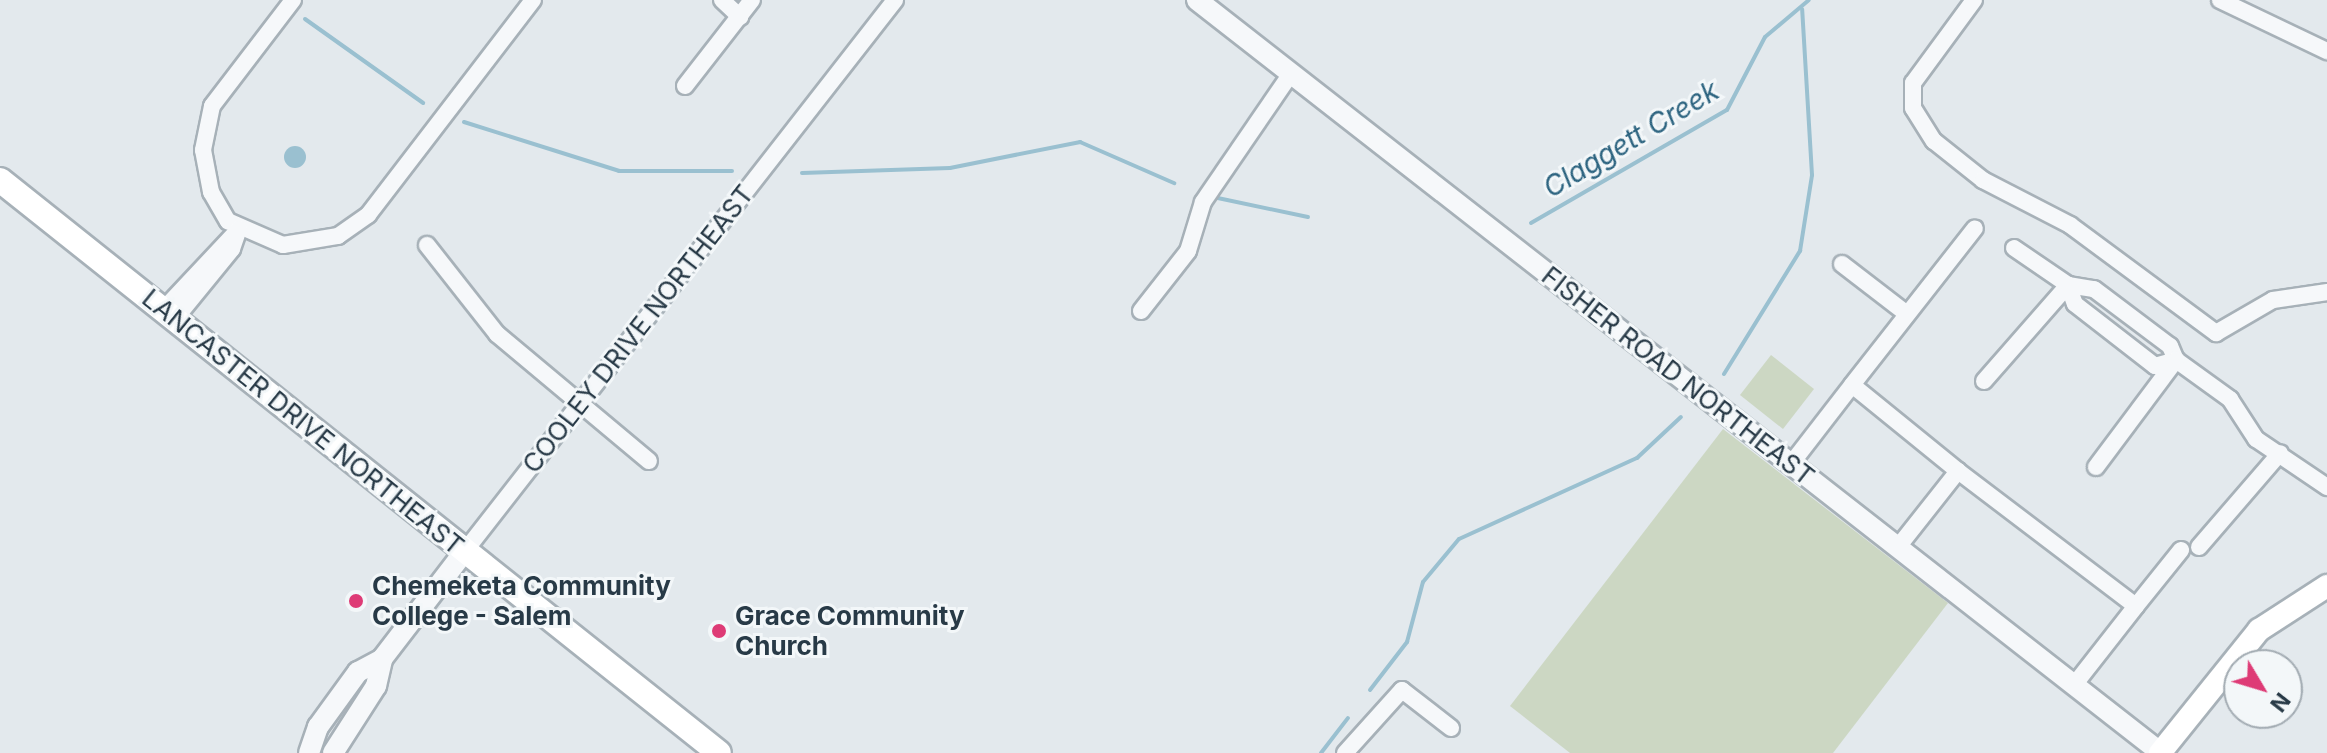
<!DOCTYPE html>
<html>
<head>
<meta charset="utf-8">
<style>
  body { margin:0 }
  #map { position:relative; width:2327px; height:753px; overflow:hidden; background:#e3e9ed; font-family:Inter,sans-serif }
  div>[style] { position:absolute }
  .green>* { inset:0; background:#ccd7c3 }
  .water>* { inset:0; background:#9ac0d0 }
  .round { border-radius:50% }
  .stream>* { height:4px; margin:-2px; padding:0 2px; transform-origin:2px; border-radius:2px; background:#9ac0d0 }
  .roads { filter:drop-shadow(2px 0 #a7b1b8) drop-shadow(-2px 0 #a7b1b8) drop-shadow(0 2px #a7b1b8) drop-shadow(0 -2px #a7b1b8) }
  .minor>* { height:16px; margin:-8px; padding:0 8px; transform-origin:8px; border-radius:8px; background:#f6f8fa }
  .tertiary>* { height:20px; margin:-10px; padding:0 10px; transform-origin:10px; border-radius:10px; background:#f6f8fa }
  .secondary>* { height:22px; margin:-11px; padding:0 11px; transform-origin:11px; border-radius:11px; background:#fff }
  .primary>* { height:24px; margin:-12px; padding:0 12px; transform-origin:12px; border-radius:12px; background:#fff }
  .dots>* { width:22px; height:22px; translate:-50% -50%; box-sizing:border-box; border:4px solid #f3f7f9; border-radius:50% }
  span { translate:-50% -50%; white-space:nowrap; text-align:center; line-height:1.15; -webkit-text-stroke:6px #f3f7f9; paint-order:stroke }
  .street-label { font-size:26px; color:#283a47 }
  .poi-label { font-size:26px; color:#283a47; font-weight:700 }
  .left { translate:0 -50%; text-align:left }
  .water-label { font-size:28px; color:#2d6480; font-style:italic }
  .north { position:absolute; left:2223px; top:649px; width:80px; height:80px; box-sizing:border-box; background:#f3f7f9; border:2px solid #a2abb2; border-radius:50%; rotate:128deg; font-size:22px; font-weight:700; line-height:32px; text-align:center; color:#283a47 }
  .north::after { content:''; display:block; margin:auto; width:28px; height:36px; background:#de3b76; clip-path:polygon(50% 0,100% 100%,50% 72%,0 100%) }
</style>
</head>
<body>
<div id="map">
  <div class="green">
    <i style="clip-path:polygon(1771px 355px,1814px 389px,1783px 429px,1740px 395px)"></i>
    <i style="clip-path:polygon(1723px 429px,1948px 603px,1833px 753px,1570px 753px,1510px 706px)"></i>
  </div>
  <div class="water">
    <i class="round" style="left:284px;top:146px;width:22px;height:22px"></i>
  </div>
  <div class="stream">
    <i style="left:305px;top:19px;width:145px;rotate:35.4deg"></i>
    <i style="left:464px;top:122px;width:163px;rotate:17.5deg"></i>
    <i style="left:619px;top:171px;width:113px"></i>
    <i style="left:802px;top:173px;width:148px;rotate:-1.9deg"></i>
    <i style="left:950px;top:168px;width:133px;rotate:-11.3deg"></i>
    <i style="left:1080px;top:142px;width:103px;rotate:23.6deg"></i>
    <i style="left:1213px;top:197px;width:97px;rotate:11.9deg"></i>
    <i style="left:1531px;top:223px;width:226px;rotate:-30deg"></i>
    <i style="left:1727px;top:110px;width:82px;rotate:-62.5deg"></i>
    <i style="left:1765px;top:37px;width:57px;rotate:-40.1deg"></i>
    <i style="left:1724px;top:374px;width:145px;rotate:-58.3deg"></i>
    <i style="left:1800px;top:251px;width:77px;rotate:-81deg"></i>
    <i style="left:1812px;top:175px;width:166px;rotate:-93.4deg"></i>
    <i style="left:1370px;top:690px;width:61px;rotate:-52.4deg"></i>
    <i style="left:1407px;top:642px;width:62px;rotate:-75.1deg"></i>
    <i style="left:1423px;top:582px;width:56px;rotate:-50.1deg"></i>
    <i style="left:1459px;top:539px;width:196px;rotate:-24.5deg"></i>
    <i style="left:1637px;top:458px;width:60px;rotate:-43deg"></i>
    <i style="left:1321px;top:753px;width:44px;rotate:-52.4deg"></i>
  </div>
  <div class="roads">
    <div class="minor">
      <i style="left:293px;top:0;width:133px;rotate:127.4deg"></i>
      <i style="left:212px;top:106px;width:45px;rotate:101.6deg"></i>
      <i style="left:203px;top:150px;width:43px;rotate:79.2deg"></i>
      <i style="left:211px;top:192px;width:34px;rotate:60deg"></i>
      <i style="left:228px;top:221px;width:60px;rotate:23.6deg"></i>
      <i style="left:283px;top:245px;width:56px;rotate:-9.3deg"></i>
      <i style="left:338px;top:236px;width:37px;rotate:-35deg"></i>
      <i style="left:368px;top:215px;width:271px;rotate:-52.5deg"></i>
      <i style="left:722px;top:0;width:25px;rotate:43deg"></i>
      <i style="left:1974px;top:0;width:103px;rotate:126.3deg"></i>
      <i style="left:1913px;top:83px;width:25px;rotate:90deg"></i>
      <i style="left:1913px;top:108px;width:39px;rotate:58deg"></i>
      <i style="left:1934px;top:141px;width:63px;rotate:38.5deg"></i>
      <i style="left:1983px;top:180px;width:98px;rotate:27.3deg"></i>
      <i style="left:2070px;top:225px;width:182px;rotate:36.5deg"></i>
      <i style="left:2216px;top:333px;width:66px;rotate:-30.1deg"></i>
      <i style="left:2273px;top:300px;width:55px;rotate:-8.4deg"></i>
      <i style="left:2220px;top:0;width:119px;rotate:25.5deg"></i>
      <i style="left:685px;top:86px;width:109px;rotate:-52.1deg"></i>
      <i style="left:427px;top:245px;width:113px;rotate:51.8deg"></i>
      <i style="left:497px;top:334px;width:198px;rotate:39.9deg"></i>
      <i style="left:2014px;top:248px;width:65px;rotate:34.4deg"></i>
      <i style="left:2068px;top:285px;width:26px;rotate:9deg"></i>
      <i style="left:2094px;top:289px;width:95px;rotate:36.9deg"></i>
      <i style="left:2170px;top:346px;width:15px;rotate:67deg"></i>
      <i style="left:2176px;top:360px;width:67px;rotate:35.8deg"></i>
      <i style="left:2230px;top:399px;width:48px;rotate:57deg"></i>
      <i style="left:2256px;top:439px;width:86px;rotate:34.1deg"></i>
      <i style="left:1842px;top:264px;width:82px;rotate:37.6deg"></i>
      <i style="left:2068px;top:285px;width:20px;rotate:70deg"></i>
      <i style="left:2075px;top:304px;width:101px;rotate:37.8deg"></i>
      <i style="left:2155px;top:366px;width:22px;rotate:-16deg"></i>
      <i style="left:163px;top:310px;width:111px;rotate:-46.8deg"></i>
      <i style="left:1141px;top:311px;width:76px;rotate:-51.9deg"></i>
      <i style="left:1188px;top:251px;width:51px;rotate:-73deg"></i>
      <i style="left:1203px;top:202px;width:154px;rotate:-55.6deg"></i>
      <i style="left:175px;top:319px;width:90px;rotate:-50.8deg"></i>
      <i style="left:232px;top:249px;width:21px;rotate:-71deg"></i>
      <i style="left:1984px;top:381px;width:128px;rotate:-48.8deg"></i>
      <i style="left:1791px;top:464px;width:100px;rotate:-52.3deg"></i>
      <i style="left:2096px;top:467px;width:134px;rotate:-53.2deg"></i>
      <i style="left:1958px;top:471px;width:136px;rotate:-140.9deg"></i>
      <i style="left:1852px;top:385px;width:199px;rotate:-51.9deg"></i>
      <i style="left:1898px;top:547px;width:97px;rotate:-51.7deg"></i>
      <i style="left:1958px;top:471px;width:223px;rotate:37.2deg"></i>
      <i style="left:2136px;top:606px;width:100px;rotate:128.1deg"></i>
      <i style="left:2199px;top:547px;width:124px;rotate:-49.2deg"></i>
      <i style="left:465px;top:551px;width:699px;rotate:-52.03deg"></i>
      <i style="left:2136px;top:606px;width:72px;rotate:-51.2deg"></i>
      <i style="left:1345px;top:753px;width:85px;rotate:-47.9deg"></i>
      <i style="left:1402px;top:690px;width:62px;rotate:37.8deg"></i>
    </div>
    <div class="tertiary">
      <i style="left:1197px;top:0;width:1222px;rotate:37.99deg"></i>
      <i style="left:309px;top:753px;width:28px;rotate:-71deg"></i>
      <i style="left:318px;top:727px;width:68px;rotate:-54deg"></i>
      <i style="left:358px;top:672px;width:27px;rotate:-28deg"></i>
      <i style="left:333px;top:753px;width:80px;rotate:-57.3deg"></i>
      <i style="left:376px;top:686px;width:28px;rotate:-77deg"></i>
      <i style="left:382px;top:659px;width:136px;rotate:-52.5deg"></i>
    </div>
    <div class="secondary">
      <i style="left:2160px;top:753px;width:158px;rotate:-51.2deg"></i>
      <i style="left:2259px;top:630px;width:81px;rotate:-32.9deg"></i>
    </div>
    <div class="primary">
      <i style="left:0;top:180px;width:919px;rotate:38.55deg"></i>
    </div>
  </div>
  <div class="dots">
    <i style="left:356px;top:601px;background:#de3b76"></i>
    <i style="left:719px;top:631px;background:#de3b76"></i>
  </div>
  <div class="street-label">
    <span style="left:638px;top:329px;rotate:-52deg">COOLEY DRIVE NORTHEAST</span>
    <span style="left:1678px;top:376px;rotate:38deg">FISHER ROAD NORTHEAST</span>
    <span style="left:303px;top:422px;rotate:39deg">LANCASTER DRIVE NORTHEAST</span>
  </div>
  <div class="poi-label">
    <span class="left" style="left:372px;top:601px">Chemeketa Community<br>College - Salem</span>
    <span class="left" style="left:735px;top:631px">Grace Community<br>Church</span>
  </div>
  <div class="water-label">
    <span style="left:1631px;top:139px;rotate:-31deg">Claggett Creek</span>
  </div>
  <div class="north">N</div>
</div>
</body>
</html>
